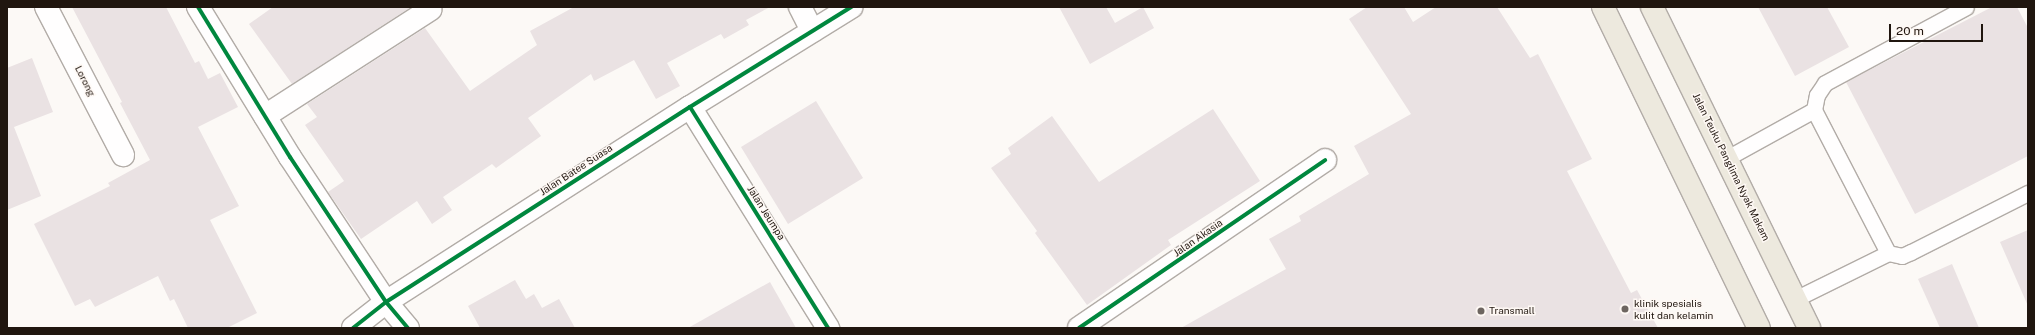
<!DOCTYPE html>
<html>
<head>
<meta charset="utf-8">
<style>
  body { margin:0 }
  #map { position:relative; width:2035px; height:335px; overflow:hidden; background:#fcf9f6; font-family:"Public Sans",sans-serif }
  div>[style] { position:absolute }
  .building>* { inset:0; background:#eae2e3 }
  .roads { filter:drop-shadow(1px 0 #b2aca7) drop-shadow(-1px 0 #b2aca7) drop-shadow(0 1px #b2aca7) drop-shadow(0 -1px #b2aca7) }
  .lane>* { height:15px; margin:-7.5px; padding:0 7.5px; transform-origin:7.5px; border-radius:7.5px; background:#fffefe }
  .street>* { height:22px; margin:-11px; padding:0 11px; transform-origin:11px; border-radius:11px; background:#fffefe }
  .primary>* { height:22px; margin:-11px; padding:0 11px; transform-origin:11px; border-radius:11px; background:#ede9de }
  .cycleway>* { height:4px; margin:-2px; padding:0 2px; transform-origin:2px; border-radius:2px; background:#00873e }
  .dots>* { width:11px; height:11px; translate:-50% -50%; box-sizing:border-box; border:2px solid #fef8f4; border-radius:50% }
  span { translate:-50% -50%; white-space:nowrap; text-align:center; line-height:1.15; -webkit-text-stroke:3px #fef8f4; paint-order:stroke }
  .street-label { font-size:10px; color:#20160f }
  .poi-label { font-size:10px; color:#20160f }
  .left { translate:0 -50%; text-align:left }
  .frame { position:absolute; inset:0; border:8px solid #20160f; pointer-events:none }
  .scale { position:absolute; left:1889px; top:24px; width:94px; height:18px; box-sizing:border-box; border:2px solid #20160f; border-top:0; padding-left:5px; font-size:12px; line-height:14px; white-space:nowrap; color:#20160f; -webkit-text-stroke:3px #fef8f4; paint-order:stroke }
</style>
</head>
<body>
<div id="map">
  <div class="building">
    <i style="clip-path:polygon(72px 7px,166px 7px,195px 63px,199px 61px,208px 79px,220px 73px,238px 107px,198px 127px,239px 206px,210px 220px,257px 313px,227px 328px,188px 328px,174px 299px,170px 301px,158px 276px,95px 307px,90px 299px,75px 306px,34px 224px,110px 186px,108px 183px,150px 160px,120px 103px,122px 102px)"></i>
    <i style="clip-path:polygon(273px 7px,411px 7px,292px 84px,249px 24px)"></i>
    <i style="clip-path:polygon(574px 7px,770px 7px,746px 20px,749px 25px,724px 39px,721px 34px,667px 63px,680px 86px,656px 99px,634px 60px,594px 81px,591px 74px,528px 118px,541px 136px,496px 168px,492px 164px,443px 197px,452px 210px,432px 224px,417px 201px,361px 239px,328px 192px,344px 181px,305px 125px,317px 117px,307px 104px,425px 28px,470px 91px,537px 45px,530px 31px)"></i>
    <i style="clip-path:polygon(1059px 7px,1106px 7px,1115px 23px,1143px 7px,1154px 28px,1090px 64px)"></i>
    <i style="clip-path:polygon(1367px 7px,1404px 7px,1413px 22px,1436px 7px,1497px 7px,1530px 58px,1538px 54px,1592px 159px,1567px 171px,1631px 293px,1637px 290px,1658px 328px,1181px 328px,1286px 269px,1269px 239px,1301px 221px,1299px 216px,1369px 174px,1354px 146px,1411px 114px,1349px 19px)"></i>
    <i style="clip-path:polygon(1758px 7px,1827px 7px,1849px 47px,1795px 76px)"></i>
    <i style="clip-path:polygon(1992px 7px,2017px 7px,2028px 28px,2028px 156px,1915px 214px,1846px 82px)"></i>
    <i style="clip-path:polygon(32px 58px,53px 112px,14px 127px,41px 196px,7px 210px,7px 68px)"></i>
    <i style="clip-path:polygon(816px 101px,863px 178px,788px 224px,741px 147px)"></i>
    <i style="clip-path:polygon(1213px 109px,1260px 181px,1168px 240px,1171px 245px,1087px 305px,1035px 233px,1037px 231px,991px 168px,1011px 154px,1008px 148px,1052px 116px,1099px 182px)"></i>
    <i style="clip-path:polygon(2028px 230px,2028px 306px,2000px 242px)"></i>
    <i style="clip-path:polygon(1952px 264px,1979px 328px,1940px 328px,1918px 279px)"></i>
    <i style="clip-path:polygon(515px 280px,526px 299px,534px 294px,542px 308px,559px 299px,575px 328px,480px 328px,468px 306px)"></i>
    <i style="clip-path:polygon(770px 282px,796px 328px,688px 328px)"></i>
  </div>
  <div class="roads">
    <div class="lane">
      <i style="left:1814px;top:110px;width:161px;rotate:62.6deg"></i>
      <i style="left:1727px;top:158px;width:99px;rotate:-28.9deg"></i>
      <i style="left:1814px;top:110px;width:15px;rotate:-79deg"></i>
      <i style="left:1817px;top:95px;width:14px;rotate:-56deg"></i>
      <i style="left:1825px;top:83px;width:160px;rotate:-28.3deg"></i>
      <i style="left:1795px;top:299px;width:104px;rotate:-26.3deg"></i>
      <i style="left:1888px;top:253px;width:14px;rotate:12deg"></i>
      <i style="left:1902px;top:256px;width:10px;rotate:-24deg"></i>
      <i style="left:1911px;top:252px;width:131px;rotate:-26.8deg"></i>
    </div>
    <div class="street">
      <i style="left:46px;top:7px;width:167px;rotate:62.5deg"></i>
      <i style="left:198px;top:7px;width:176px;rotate:58.5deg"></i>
      <i style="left:290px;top:157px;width:174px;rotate:56.5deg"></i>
      <i style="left:386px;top:302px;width:34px;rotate:50deg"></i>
      <i style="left:800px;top:7px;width:27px;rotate:63deg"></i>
      <i style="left:690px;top:107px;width:261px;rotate:58deg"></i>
      <i style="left:265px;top:116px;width:197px;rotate:-32.8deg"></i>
      <i style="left:353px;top:328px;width:42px;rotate:-38.2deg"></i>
      <i style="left:386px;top:302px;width:361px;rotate:-32.7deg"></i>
      <i style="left:690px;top:107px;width:190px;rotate:-31.8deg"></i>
      <i style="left:1079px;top:328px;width:298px;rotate:-34.3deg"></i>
    </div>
    <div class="primary">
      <i style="left:1603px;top:7px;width:357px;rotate:64.1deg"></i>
      <i style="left:1652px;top:7px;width:357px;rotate:63.9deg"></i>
    </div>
  </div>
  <div class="cycleway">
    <i style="left:198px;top:7px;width:176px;rotate:58.5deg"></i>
    <i style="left:290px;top:157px;width:174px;rotate:56.5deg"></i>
    <i style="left:386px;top:302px;width:34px;rotate:50deg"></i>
    <i style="left:690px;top:107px;width:261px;rotate:58deg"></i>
    <i style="left:353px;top:328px;width:42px;rotate:-38.2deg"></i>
    <i style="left:386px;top:302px;width:361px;rotate:-32.7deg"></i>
    <i style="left:690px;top:107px;width:190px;rotate:-31.8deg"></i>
    <i style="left:1079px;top:328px;width:298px;rotate:-34.3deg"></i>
  </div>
  <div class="dots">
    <i style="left:1625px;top:309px;background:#6d6560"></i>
    <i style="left:1481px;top:311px;background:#6d6560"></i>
  </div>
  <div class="street-label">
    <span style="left:85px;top:81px;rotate:63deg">Lorong</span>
    <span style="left:1731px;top:167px;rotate:64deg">Jalan Teuku Panglima Nyak Makam</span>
    <span style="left:576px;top:170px;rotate:-33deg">Jalan Batee Suasa</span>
    <span style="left:766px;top:213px;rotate:58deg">Jalan Jeumpa</span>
    <span style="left:1198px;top:238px;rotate:-35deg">Jalan Akasia</span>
  </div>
  <div class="poi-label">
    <span class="left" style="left:1634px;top:309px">klinik spesialis<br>kulit dan kelamin</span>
    <span class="left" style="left:1489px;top:311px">Transmall</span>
  </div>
  <div class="frame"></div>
  <div class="scale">20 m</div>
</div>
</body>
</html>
